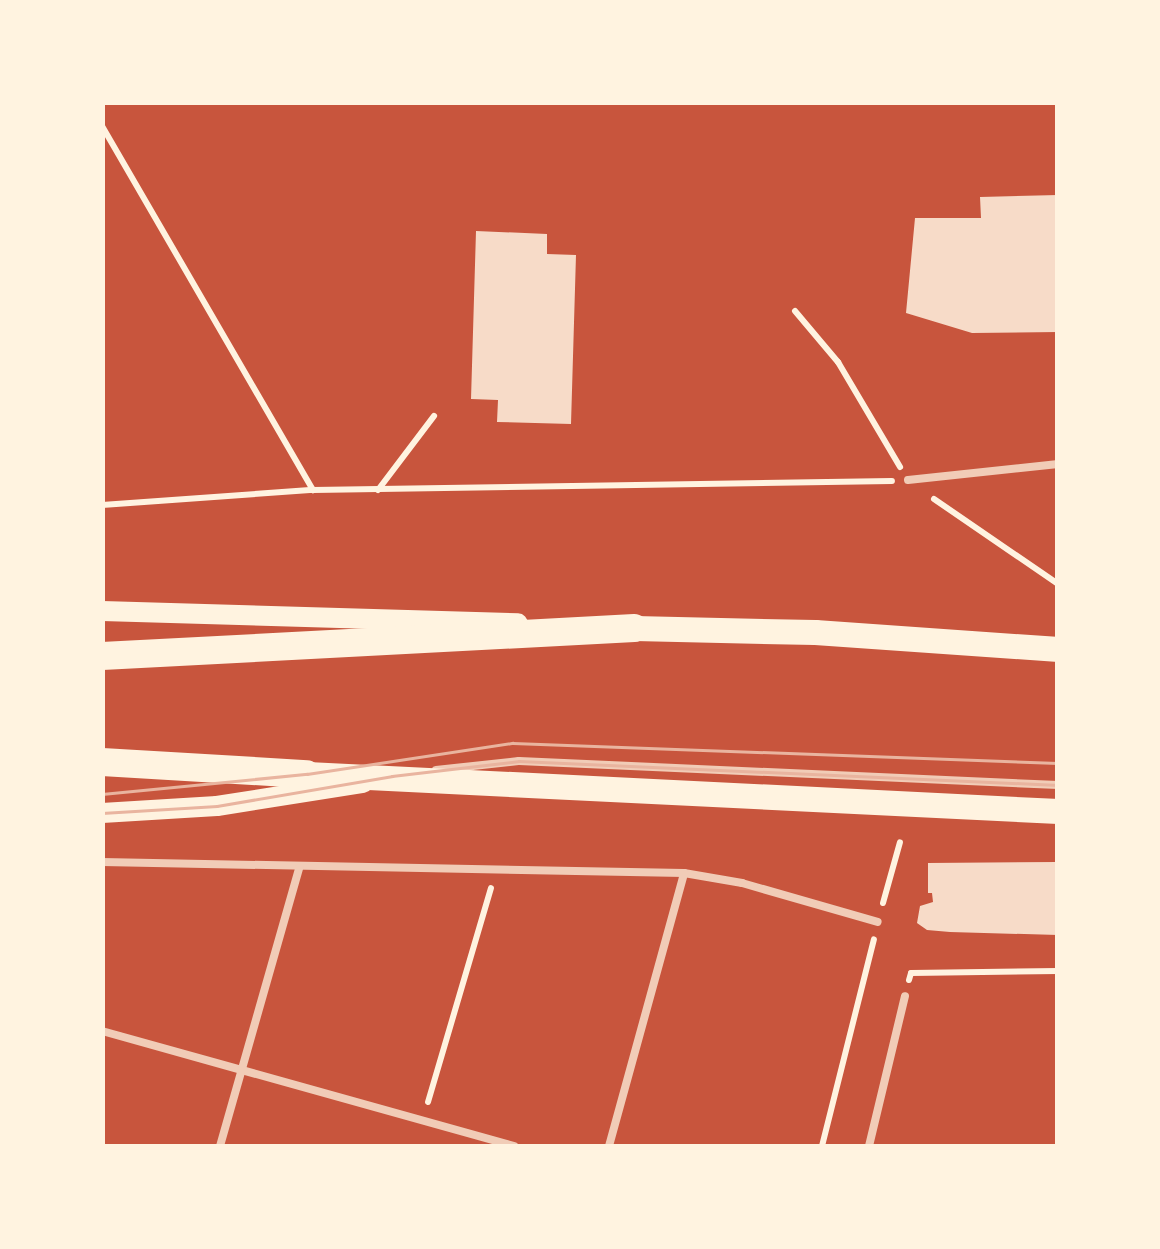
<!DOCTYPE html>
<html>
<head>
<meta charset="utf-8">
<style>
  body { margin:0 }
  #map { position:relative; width:1160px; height:1249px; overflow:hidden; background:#c8553d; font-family:Commissioner,sans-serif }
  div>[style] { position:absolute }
  .building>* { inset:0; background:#f7dbc8 }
  .path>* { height:6px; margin:-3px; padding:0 3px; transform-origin:3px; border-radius:3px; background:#fff3e0 }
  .service>* { height:8px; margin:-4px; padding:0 4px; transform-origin:4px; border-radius:4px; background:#f1ccb7 }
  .secondary>* { height:20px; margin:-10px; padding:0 10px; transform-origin:10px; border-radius:10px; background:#fff3e0 }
  .primary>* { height:25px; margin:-12.5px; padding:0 12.5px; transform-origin:12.5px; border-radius:12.5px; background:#fff3e0 }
  .trunk>* { height:28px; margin:-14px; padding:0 14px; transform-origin:14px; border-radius:14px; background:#fff3e0 }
  .tram>* { height:2.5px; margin:-1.25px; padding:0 1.25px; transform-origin:1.25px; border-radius:1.25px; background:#e9b49f }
  span { translate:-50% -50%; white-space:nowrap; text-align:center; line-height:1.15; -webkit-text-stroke:10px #fff3e0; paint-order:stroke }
  .frame { position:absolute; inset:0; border:105px solid #fff3e0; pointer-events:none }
</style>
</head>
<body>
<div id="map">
  <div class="building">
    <i style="clip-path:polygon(1058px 195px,1058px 332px,972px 333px,906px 313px,915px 218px,981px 218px,980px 197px)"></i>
    <i style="clip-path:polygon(476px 231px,547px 234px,547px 254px,576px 255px,571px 424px,497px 422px,498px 400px,471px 399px)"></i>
    <i style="clip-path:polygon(1058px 862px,1058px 935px,950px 932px,927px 930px,917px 923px,920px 906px,933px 902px,932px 893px,928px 893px,928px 863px)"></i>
  </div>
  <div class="path">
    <i style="left:102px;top:126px;width:421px;rotate:59.9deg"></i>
    <i style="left:795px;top:311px;width:67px;rotate:49.9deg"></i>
    <i style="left:838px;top:362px;width:122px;rotate:59.4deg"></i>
    <i style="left:378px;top:490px;width:93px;rotate:-52.9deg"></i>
    <i style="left:934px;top:499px;width:150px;rotate:34.4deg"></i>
    <i style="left:102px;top:505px;width:212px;rotate:-4.1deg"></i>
    <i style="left:313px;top:490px;width:579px;rotate:-0.89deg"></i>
    <i style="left:883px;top:903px;width:63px;rotate:-74.4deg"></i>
    <i style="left:909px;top:980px;width:7px;rotate:-74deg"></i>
    <i style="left:911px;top:973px;width:147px;rotate:-0.8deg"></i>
    <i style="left:428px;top:1102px;width:223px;rotate:-73.6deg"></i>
    <i style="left:822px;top:1146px;width:213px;rotate:-75.9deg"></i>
  </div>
  <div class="service">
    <i style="left:908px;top:480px;width:151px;rotate:-6.1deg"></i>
    <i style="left:436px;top:770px;width:83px;rotate:-6.2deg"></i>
    <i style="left:519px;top:761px;width:540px;rotate:2.55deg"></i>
    <i style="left:102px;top:862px;width:582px;rotate:1.08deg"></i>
    <i style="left:684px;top:873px;width:59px;rotate:9.8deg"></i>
    <i style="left:742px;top:883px;width:141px;rotate:16deg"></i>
    <i style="left:102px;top:1031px;width:428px;rotate:15.6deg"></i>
    <i style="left:220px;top:1146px;width:289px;rotate:-74.1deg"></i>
    <i style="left:609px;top:1146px;width:283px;rotate:-74.6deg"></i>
    <i style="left:869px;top:1146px;width:154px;rotate:-76.5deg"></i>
  </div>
  <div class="secondary">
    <i style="left:102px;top:611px;width:416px;rotate:1.7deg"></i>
    <i style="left:102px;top:813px;width:115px;rotate:-3.5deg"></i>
    <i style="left:217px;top:806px;width:148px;rotate:-9deg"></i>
  </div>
  <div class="primary">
    <i style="left:634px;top:628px;width:181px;rotate:1.3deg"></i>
    <i style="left:815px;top:632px;width:244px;rotate:4deg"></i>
    <i style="left:307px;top:774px;width:752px;rotate:2.82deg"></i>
  </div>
  <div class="trunk">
    <i style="left:102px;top:656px;width:533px;rotate:-3.01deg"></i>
    <i style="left:102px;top:762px;width:205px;rotate:3.4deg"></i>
  </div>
  <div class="tram">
    <i style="left:102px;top:794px;width:206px;rotate:-5.6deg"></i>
    <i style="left:307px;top:774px;width:208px;rotate:-8.6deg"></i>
    <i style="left:513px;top:743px;width:545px;rotate:2.1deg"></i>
    <i style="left:102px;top:813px;width:115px;rotate:-3.5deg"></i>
    <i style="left:217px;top:806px;width:178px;rotate:-9.7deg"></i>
    <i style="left:392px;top:776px;width:128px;rotate:-6.7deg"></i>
    <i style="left:519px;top:761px;width:540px;rotate:2.55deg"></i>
  </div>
  <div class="frame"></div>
</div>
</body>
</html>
